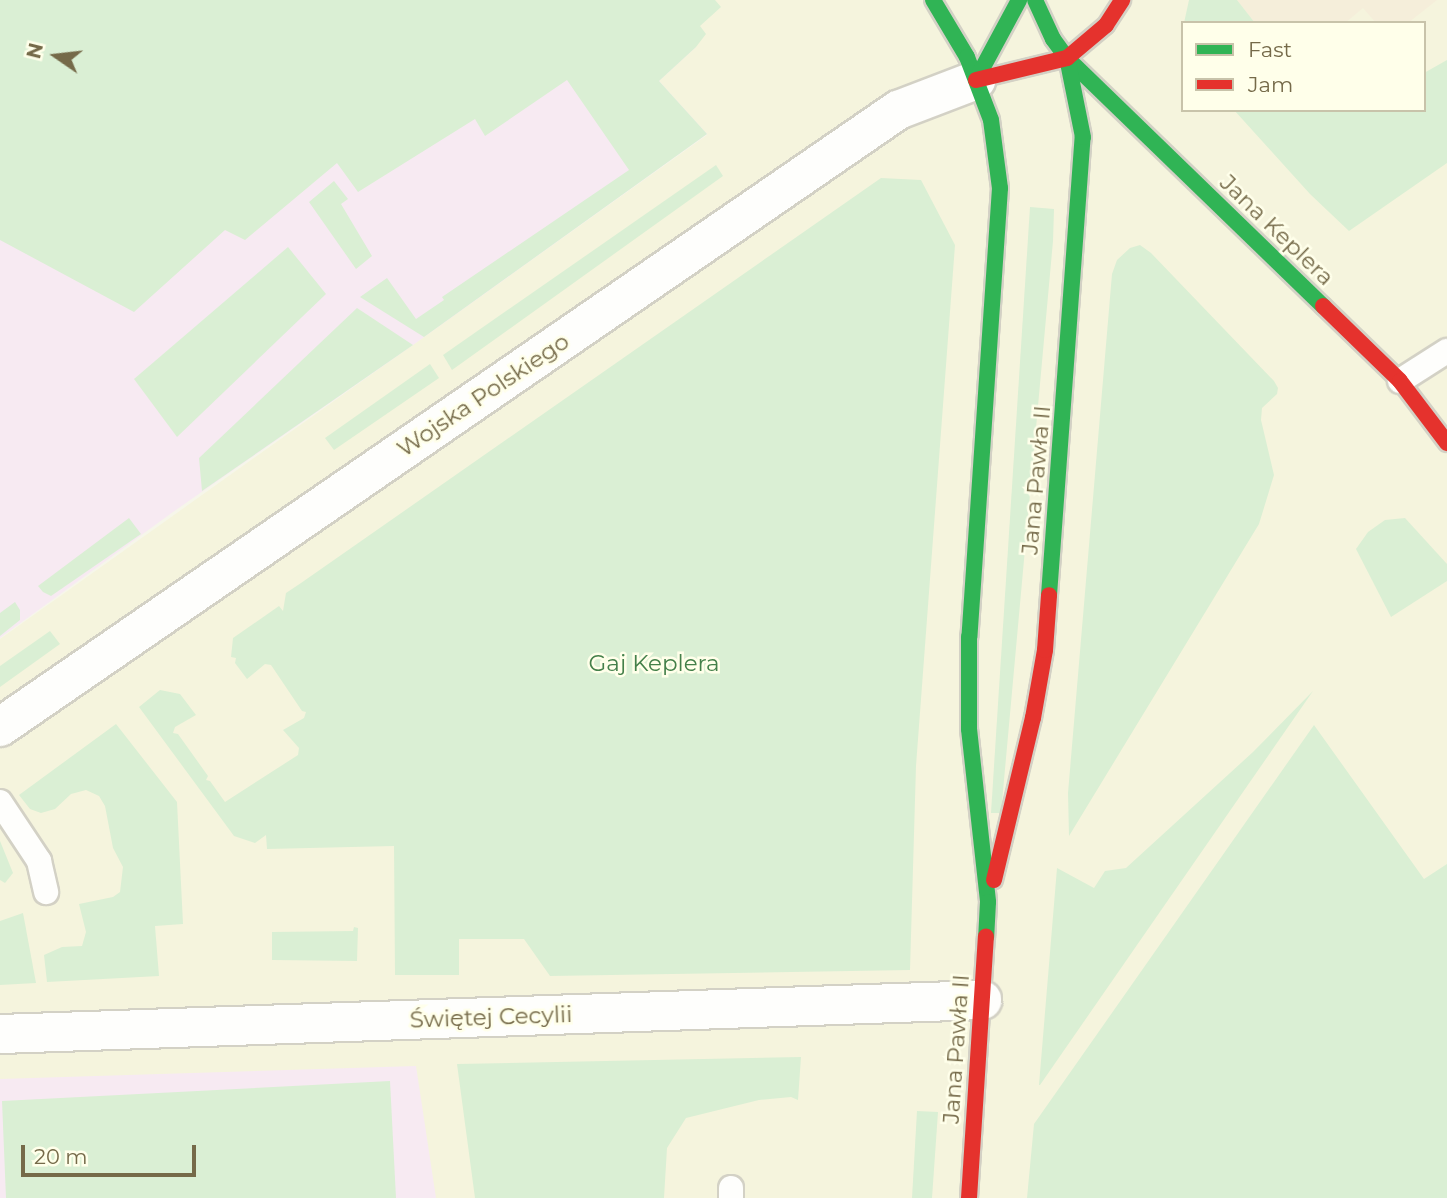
<!DOCTYPE html>
<html>
<head>
<meta charset="utf-8">
<style>
  body { margin:0 }
  #map { position:relative; width:1447px; height:1198px; overflow:hidden; background:#f6f6ea; font-family:Montserrat,sans-serif }
  div>[style] { position:absolute }
  .residential>* { inset:0; background:#f5f4dd }
  .commercial>* { inset:0; background:#f5eeda }
  .education>* { inset:0; background:#f7eaf2 }
  .green>* { inset:0; background:#daefd4 }
  .roads { filter:drop-shadow(2px 0 #d3d1c5) drop-shadow(-2px 0 #d3d1c5) drop-shadow(0 2px #d3d1c5) drop-shadow(0 -2px #d3d1c5) }
  .lane>* { height:24px; margin:-12px; padding:0 12px; transform-origin:12px; border-radius:12px; background:#fefefc }
  .street>* { height:38px; margin:-19px; padding:0 19px; transform-origin:19px; border-radius:19px; background:#fefefc }
  .fast>* { height:16px; margin:-8px; padding:0 8px; transform-origin:8px; border-radius:8px; background:#30b455 }
  .jam>* { height:16px; margin:-8px; padding:0 8px; transform-origin:8px; border-radius:8px; background:#e5322d }
  span { translate:-50% -50%; white-space:nowrap; text-align:center; line-height:1.15; -webkit-text-stroke:5px #ffffea; paint-order:stroke }
  .street-label { font-size:23px; color:#756a49 }
  .park-label { font-size:23px; color:#44804a }
  .legend { position:absolute; left:1181px; top:21px; width:245px; height:91px; box-sizing:border-box; background:#ffffea; border:2px solid #c8c3aa; margin:0; padding:9px 12px; list-style:none; font-size:21px; color:#756a49 }
  .legend li { display:flex; align-items:center; gap:14px; height:35px }
  .legend b { width:35px; border:2px solid #c8c3aa }
  .north { position:absolute; left:21px; top:21px; width:70px; height:70px; -webkit-text-stroke:5px #ffffea; paint-order:stroke; rotate:284deg; font-size:19px; font-weight:700; line-height:28px; text-align:center; color:#756a49 }
  .north::after { content:''; display:block; margin:auto; width:24px; height:32px; background:#756a49; clip-path:polygon(50% 0,100% 100%,50% 72%,0 100%) }
  .scale { position:absolute; left:21px; top:1145px; width:175px; height:32px; box-sizing:border-box; border:4px solid #756a49; border-top:0; padding-left:9px; font-size:21px; line-height:24px; white-space:nowrap; color:#756a49; -webkit-text-stroke:5px #ffffea; paint-order:stroke }
</style>
</head>
<body>
<div id="map">
  <div class="residential">
    <i style="clip-path:polygon(evenodd,648px 0,1447px 0,1447px 1198px,0 1198px,0 639px,707px 135px,659px 81px,696px 46px,648px 0,1183px 23px,1424px 23px,1424px 110px,1183px 110px,1183px 23px)"></i>
  </div>
  <div class="commercial">
    <i style="clip-path:polygon(1237px 0,1437px 0,1408px 23px,1376px 23px,1363px 8px,1345px 23px,1255px 23px)"></i>
  </div>
  <div class="education">
    <i style="clip-path:polygon(0 0,484px 0,696px 47px,659px 81px,707px 134px,413px 345px,173px 512px,0 638px)"></i>
    <i style="clip-path:polygon(416px 1066px,436px 1198px,0 1198px,0 1079px)"></i>
  </div>
  <div class="green">
    <i style="clip-path:polygon(0 0,715px 0,721px 7px,700px 26px,706px 34px,696px 47px,659px 81px,707px 134px,424px 337px,360px 297px,387px 278px,416px 319px,444px 300px,442px 297px,629px 170px,567px 80px,485px 136px,475px 119px,358px 192px,337px 163px,245px 240px,225px 230px,134px 312px,0 240px)"></i>
    <i style="clip-path:polygon(1189px 0,1237px 0,1255px 23px,1184px 23px)"></i>
    <i style="clip-path:polygon(1447px 60px,1447px 163px,1349px 231px,1310px 194px,1234px 110px,1424px 110px,1424px 73px)"></i>
    <i style="clip-path:polygon(716px 165px,723px 176px,452px 370px,443px 355px)"></i>
    <i style="clip-path:polygon(881px 178px,921px 180px,955px 245px,916px 766px,910px 970px,550px 976px,524px 939px,459px 939px,459px 975px,395px 975px,394px 846px,267px 849px,266px 835px,255px 843px,234px 836px,139px 707px,160px 690px,180px 694px,196px 715px,175px 727px,173px 733px,178px 734px,208px 776px,206px 780px,210px 781px,225px 802px,298px 755px,299px 748px,283px 730px,304px 718px,306px 712px,302px 711px,271px 665px,265px 664px,247px 679px,235px 663px,236px 658px,231px 657px,233px 638px,279px 606px,283px 611px,286px 593px,301px 583px)"></i>
    <i style="clip-path:polygon(334px 181px,348px 199px,341px 204px,372px 256px,356px 269px,309px 202px)"></i>
    <i style="clip-path:polygon(1030px 207px,1054px 209px,1053px 241px,1001px 813px,991px 813px)"></i>
    <i style="clip-path:polygon(1140px 245px,1151px 253px,1274px 381px,1278px 388px,1277px 394px,1262px 408px,1261px 420px,1274px 475px,1259px 524px,1069px 836px,1068px 793px,1112px 274px,1117px 260px,1130px 248px)"></i>
    <i style="clip-path:polygon(288px 247px,326px 294px,177px 437px,134px 379px)"></i>
    <i style="clip-path:polygon(357px 308px,413px 345px,202px 491px,199px 458px)"></i>
    <i style="clip-path:polygon(430px 364px,439px 378px,334px 450px,325px 438px)"></i>
    <i style="clip-path:polygon(129px 518px,141px 534px,51px 596px,43px 592px,38px 586px)"></i>
    <i style="clip-path:polygon(1405px 518px,1447px 564px,1447px 581px,1391px 617px,1356px 549px,1368px 532px,1385px 520px)"></i>
    <i style="clip-path:polygon(15px 602px,20px 610px,20px 620px,0 636px,0 613px)"></i>
    <i style="clip-path:polygon(50px 631px,60px 644px,0 687px,0 666px)"></i>
    <i style="clip-path:polygon(1313px 691px,1040px 1085px,1039px 1085px,1057px 868px,1094px 888px,1105px 871px,1126px 868px,1253px 752px)"></i>
    <i style="clip-path:polygon(116px 724px,177px 802px,183px 924px,155px 926px,159px 976px,47px 982px,44px 955px,62px 947px,82px 946px,86px 932px,79px 904px,113px 897px,120px 892px,123px 867px,113px 848px,105px 806px,99px 796px,86px 790px,71px 794px,55px 809px,41px 813px,30px 809px,19px 795px)"></i>
    <i style="clip-path:polygon(1314px 725px,1424px 879px,1447px 864px,1447px 1198px,1027px 1198px,1034px 1124px)"></i>
    <i style="clip-path:polygon(0 841px,13px 873px,5px 883px,0 880px)"></i>
    <i style="clip-path:polygon(23px 913px,36px 983px,0 985px,0 921px)"></i>
    <i style="clip-path:polygon(354px 927px,358px 928px,357px 961px,272px 960px,272px 932px,353px 931px)"></i>
    <i style="clip-path:polygon(801px 1057px,798px 1100px,791px 1097px,759px 1100px,686px 1118px,667px 1148px,664px 1198px,475px 1198px,457px 1064px)"></i>
    <i style="clip-path:polygon(390px 1081px,396px 1198px,6px 1198px,2px 1101px)"></i>
    <i style="clip-path:polygon(917px 1111px,938px 1112px,932px 1198px,912px 1198px)"></i>
  </div>
  <div class="roads">
    <div class="lane">
      <i style="left:1400px;top:381px;width:56px;rotate:-32.6deg"></i>
      <i style="left:0;top:802px;width:71px;rotate:56.5deg"></i>
      <i style="left:39px;top:861px;width:32px;rotate:77deg"></i>
      <i style="left:731px;top:1198px;width:10px;rotate:-90deg"></i>
    </div>
    <div class="street">
      <i style="left:0;top:727px;width:1090px;rotate:-34.49deg"></i>
      <i style="left:898px;top:110px;width:84px;rotate:-21deg"></i>
      <i style="left:0;top:1034px;width:983px;rotate:-1.98deg"></i>
    </div>
    <div class="fast">
      <i style="left:933px;top:0;width:66px;rotate:59.2deg"></i>
      <i style="left:967px;top:57px;width:67px;rotate:69.1deg"></i>
      <i style="left:991px;top:120px;width:69px;rotate:82.5deg"></i>
      <i style="left:1000px;top:188px;width:450px;rotate:93.9deg"></i>
      <i style="left:969px;top:637px;width:92px;rotate:90deg"></i>
      <i style="left:969px;top:729px;width:174px;rotate:83.7deg"></i>
      <i style="left:988px;top:902px;width:35px;rotate:93deg"></i>
      <i style="left:1035px;top:0;width:43px;rotate:65.2deg"></i>
      <i style="left:1053px;top:39px;width:24px;rotate:54deg"></i>
      <i style="left:1067px;top:58px;width:356px;rotate:44.1deg"></i>
      <i style="left:976px;top:80px;width:91px;rotate:-61.7deg"></i>
      <i style="left:1049px;top:595px;width:459px;rotate:-85.8deg"></i>
      <i style="left:1083px;top:137px;width:81px;rotate:-101.4deg"></i>
    </div>
    <div class="jam">
      <i style="left:976px;top:80px;width:94px;rotate:-13.6deg"></i>
      <i style="left:1067px;top:58px;width:51px;rotate:-40.2deg"></i>
      <i style="left:1106px;top:25px;width:30px;rotate:-57deg"></i>
      <i style="left:1323px;top:306px;width:107px;rotate:44.2deg"></i>
      <i style="left:1400px;top:381px;width:78px;rotate:52.8deg"></i>
      <i style="left:994px;top:880px;width:167px;rotate:-76.5deg"></i>
      <i style="left:1033px;top:718px;width:69px;rotate:-80deg"></i>
      <i style="left:1045px;top:650px;width:55px;rotate:-85.8deg"></i>
      <i style="left:969px;top:1198px;width:262px;rotate:-86.3deg"></i>
    </div>
  </div>
  <div class="street-label">
    <span style="left:1277px;top:230px;rotate:44deg">Jana Keplera</span>
    <span style="left:483px;top:395px;rotate:-34deg">Wojska Polskiego</span>
    <span style="left:1036px;top:480px;rotate:-85deg">Jana Pawła II</span>
    <span style="left:491px;top:1017px;rotate:-2deg">Świętej Cecylii</span>
    <span style="left:956px;top:1049px;rotate:-86deg">Jana Pawła II</span>
  </div>
  <div class="park-label">
    <span style="left:654px;top:663px">Gaj Keplera</span>
  </div>
  <ul class="legend">
  <li><b style="height:9px;background:#30b455"></b>Fast</li>
  <li><b style="height:9px;background:#e5322d"></b>Jam</li>
  </ul>
  <div class="north">N</div>
  <div class="scale">20 m</div>
</div>
</body>
</html>
